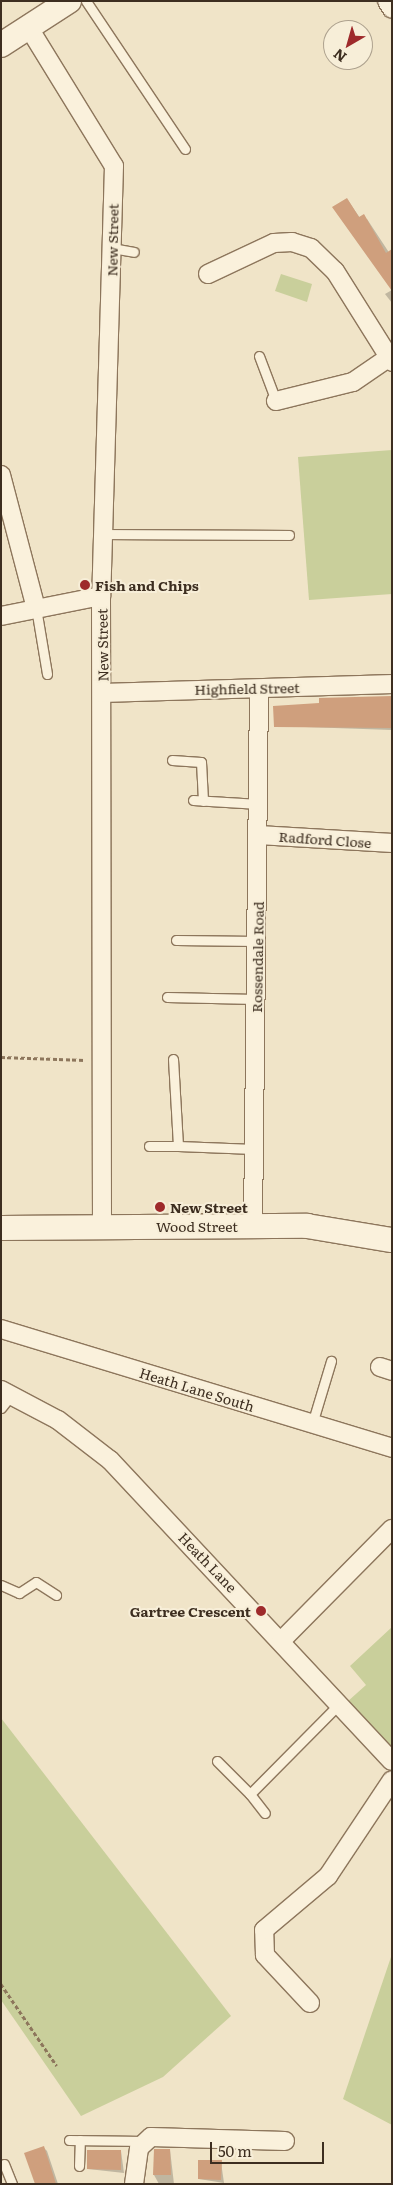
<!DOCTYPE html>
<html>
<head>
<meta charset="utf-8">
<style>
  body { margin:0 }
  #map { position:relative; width:393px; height:2185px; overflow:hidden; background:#f0e4c8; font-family:Literata,serif }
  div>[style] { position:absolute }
  .green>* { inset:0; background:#c9cf9b }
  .shadow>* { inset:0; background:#0003 }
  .building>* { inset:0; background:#cf9f7d }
  .path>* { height:2.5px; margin-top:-1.25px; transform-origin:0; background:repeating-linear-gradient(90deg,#8d765c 0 4px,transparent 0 6.5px) }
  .roads { filter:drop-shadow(1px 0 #8d765c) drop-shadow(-1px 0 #8d765c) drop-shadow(0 1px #8d765c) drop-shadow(0 -1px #8d765c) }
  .lane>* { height:9px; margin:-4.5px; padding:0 4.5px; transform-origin:4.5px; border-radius:4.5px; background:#faf1dc }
  .street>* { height:18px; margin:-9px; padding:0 9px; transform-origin:9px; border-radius:9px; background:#faf1dc }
  .secondary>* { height:24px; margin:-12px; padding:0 12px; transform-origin:12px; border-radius:12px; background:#faf1dc }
  .dots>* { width:14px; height:14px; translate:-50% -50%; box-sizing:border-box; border:2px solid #f7eed8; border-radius:50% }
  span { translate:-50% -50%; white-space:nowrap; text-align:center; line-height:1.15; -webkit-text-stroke:4px #f7eed8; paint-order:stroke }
  .street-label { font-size:14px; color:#3d2e20 }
  .poi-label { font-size:14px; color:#3d2e20; font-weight:700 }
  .left { translate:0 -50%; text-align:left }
  .right { translate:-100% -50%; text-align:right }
  .frame { position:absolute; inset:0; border:2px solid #3d2e20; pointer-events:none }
  .north { position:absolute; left:323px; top:20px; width:50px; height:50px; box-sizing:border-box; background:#f7eed8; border:1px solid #ada18e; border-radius:50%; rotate:218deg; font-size:14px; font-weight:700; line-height:20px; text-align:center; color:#3d2e20 }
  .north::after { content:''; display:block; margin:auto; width:18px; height:22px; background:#9e2a2b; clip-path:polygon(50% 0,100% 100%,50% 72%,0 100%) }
  .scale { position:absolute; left:210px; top:2142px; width:114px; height:22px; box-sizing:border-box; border:2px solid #3d2e20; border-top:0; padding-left:6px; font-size:15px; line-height:18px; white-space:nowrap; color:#3d2e20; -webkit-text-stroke:4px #f7eed8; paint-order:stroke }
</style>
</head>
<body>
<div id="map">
  <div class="green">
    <i style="clip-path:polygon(281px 274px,312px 284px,307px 302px,275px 291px)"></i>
    <i style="clip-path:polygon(392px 450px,392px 594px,309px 600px,298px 457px)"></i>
    <i style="clip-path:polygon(392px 1627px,392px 1747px,347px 1702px,366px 1685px,350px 1666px)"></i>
    <i style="clip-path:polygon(1px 1718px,231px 2016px,163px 2077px,81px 2116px,1px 2000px)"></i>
    <i style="clip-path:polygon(392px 1954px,392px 2125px,343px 2099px)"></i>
  </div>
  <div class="shadow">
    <i style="clip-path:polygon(347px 199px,360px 218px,367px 219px,392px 257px,392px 288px)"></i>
    <i style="clip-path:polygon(392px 290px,392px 303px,385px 294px)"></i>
    <i style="clip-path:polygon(392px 697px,392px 730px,276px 726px)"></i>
    <i style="clip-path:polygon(44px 2148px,47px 2151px,58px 2184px,36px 2184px)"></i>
    <i style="clip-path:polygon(170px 2150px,174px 2184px,159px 2184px,154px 2175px)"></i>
    <i style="clip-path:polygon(121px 2151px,124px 2173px,88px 2169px)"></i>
    <i style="clip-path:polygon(221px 2162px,224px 2183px,199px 2179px)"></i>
  </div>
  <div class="building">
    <i style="clip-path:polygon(347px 198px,359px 217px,364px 214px,386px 253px,392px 249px,392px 291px,332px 207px)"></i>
    <i style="clip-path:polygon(392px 696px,392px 728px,274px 727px,273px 706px,319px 703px,319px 698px)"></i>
    <i style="clip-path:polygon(44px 2146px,56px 2184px,35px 2184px,24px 2153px)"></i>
    <i style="clip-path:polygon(154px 2149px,170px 2149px,171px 2175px,153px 2175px)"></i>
    <i style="clip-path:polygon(87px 2150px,121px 2150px,121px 2170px,87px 2169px)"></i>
    <i style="clip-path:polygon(198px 2160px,222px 2160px,221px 2180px,198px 2179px)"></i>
  </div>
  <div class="path">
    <i style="left:1px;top:1057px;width:84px;rotate:2deg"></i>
    <i style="left:1px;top:1984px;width:99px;rotate:55.7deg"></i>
  </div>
  <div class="roads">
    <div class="lane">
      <i style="left:86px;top:1px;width:178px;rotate:56.2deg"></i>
      <i style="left:112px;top:248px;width:22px;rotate:10deg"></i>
      <i style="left:259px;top:356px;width:48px;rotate:69.3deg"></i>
      <i style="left:103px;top:534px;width:186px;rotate:0.3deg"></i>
      <i style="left:36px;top:608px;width:67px;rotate:80.5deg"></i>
      <i style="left:172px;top:760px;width:29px;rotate:4deg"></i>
      <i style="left:201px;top:762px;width:39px;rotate:87deg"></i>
      <i style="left:193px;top:800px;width:66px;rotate:3.5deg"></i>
      <i style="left:176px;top:940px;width:81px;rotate:0.7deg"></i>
      <i style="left:167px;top:997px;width:89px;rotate:1.3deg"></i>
      <i style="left:173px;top:1059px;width:87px;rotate:86.7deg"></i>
      <i style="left:178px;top:1146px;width:76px;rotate:2.3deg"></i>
      <i style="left:149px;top:1146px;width:29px"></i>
      <i style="left:1px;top:1408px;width:16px;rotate:-52deg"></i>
      <i style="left:312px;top:1424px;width:66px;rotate:-73.2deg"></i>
      <i style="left:1px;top:1585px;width:20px;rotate:24deg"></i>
      <i style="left:19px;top:1593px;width:20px;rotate:-33deg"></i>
      <i style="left:36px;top:1582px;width:24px;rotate:33deg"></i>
      <i style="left:217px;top:1761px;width:47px;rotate:45deg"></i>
      <i style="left:250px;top:1794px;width:127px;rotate:-45.3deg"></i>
      <i style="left:250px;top:1794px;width:24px;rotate:52deg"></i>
      <i style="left:69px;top:2140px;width:75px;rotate:0.8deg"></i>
      <i style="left:4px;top:2164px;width:22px;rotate:68deg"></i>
      <i style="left:79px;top:2166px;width:26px;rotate:-88deg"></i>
    </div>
    <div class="street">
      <i style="left:387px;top:1px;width:9px;rotate:58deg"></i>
      <i style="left:29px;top:28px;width:162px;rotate:58.4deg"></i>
      <i style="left:114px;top:166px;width:430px;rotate:91.7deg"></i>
      <i style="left:101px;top:596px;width:630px;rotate:89.91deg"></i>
      <i style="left:208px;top:274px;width:73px;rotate:-25.2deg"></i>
      <i style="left:274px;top:243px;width:18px;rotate:-3deg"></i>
      <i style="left:292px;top:242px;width:20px;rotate:18deg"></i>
      <i style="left:311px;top:248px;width:33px;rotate:44deg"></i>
      <i style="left:335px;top:271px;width:107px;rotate:57.9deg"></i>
      <i style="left:276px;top:401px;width:79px;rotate:-13.9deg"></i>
      <i style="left:353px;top:382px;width:42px;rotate:-34.4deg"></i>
      <i style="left:1px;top:475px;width:138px;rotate:75.3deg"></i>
      <i style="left:1px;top:616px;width:102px;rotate:-11.3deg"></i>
      <i style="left:103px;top:693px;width:289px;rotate:-1.8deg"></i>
      <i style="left:259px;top:835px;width:133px;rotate:3.4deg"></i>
      <i style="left:253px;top:1225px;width:536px;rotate:-89.36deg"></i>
      <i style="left:1px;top:1329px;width:409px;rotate:16.9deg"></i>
      <i style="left:380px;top:1367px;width:13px;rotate:18deg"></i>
      <i style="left:1px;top:1390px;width:64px;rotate:27.8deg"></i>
      <i style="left:58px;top:1420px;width:66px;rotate:37.6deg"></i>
      <i style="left:110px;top:1460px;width:412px;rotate:46.9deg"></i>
      <i style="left:281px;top:1641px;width:158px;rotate:-45.3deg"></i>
      <i style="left:310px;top:2003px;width:66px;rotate:-133.2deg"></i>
      <i style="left:265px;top:1955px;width:25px;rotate:-92deg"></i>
      <i style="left:264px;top:1930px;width:84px;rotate:-40.2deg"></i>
      <i style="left:328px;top:1876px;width:115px;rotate:-56.3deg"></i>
      <i style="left:134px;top:2184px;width:36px;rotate:-82deg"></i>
      <i style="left:139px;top:2148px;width:16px;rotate:-43deg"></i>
      <i style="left:151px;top:2137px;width:134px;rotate:1.7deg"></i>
    </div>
    <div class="secondary">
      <i style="left:1px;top:45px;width:81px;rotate:-32.9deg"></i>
      <i style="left:1px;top:1228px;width:306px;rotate:-0.4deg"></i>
      <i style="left:307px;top:1226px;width:86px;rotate:9.4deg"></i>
    </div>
  </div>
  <div class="dots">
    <i style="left:85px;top:585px;background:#9e2a2b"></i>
    <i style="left:160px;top:1207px;background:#9e2a2b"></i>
    <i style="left:261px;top:1611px;background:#9e2a2b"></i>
  </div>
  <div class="street-label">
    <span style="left:112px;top:240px;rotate:-89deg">New Street</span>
    <span style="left:102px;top:645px;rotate:-91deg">New Street</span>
    <span style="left:247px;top:688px;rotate:-1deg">Highfield Street</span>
    <span style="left:325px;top:839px;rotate:4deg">Radford Close</span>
    <span style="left:257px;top:957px;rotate:-89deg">Rossendale Road</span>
    <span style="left:197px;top:1226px">Wood Street</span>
    <span style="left:197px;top:1389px;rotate:17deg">Heath Lane South</span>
    <span style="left:208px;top:1562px;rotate:46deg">Heath Lane</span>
  </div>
  <div class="poi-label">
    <span class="left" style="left:95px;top:585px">Fish and Chips</span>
    <span class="left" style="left:170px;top:1207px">New Street</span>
    <span class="right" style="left:251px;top:1611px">Gartree Crescent</span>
  </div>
  <div class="frame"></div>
  <div class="north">N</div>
  <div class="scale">50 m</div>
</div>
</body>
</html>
